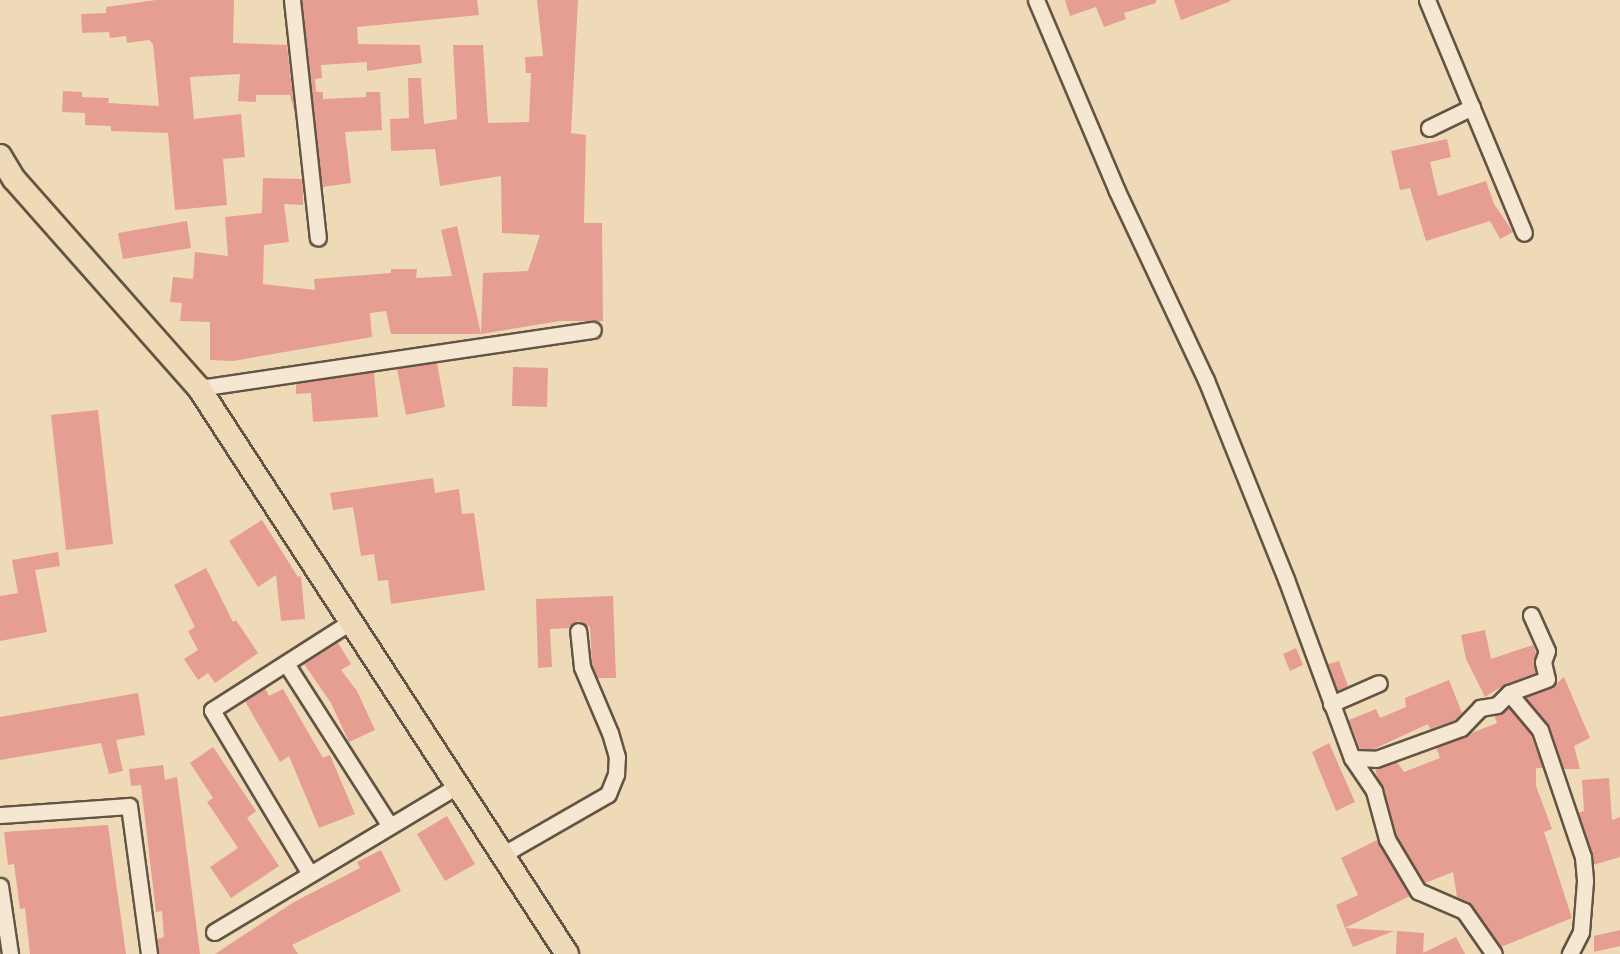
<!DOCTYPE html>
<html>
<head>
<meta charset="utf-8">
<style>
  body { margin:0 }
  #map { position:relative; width:1620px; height:954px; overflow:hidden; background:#efdab8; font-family:"Sorts Mill Goudy",serif }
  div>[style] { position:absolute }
  .building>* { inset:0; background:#e69e92 }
  .roads { filter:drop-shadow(2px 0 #645445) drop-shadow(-2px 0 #645445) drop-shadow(0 2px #645445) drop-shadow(0 -2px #645445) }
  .street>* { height:15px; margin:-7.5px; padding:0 7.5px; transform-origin:7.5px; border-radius:7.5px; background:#f5e7d1 }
  .primary>* { height:22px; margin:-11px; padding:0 11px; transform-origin:11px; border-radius:11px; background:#efdab8 }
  span { translate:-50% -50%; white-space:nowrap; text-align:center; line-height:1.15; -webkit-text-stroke:6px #f5e7d1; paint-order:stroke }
</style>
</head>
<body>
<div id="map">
  <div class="building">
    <i style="clip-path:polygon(156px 0,234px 0,233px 43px,287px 45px,295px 114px,290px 95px,256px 95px,256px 102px,238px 101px,240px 74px,190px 77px,194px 119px,241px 114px,245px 157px,223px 159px,227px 205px,175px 210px,168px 133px,111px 131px,111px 126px,85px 125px,85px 113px,62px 112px,63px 91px,82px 92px,82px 97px,109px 98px,108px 103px,159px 106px,153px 44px,149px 40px,127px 43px,126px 36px,110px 38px,109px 32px,82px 33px,81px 14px,106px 13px,106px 7px)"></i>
    <i style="clip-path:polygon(302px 0,477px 0,479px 15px,357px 27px,358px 44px,420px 45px,422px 63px,367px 71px,367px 62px,321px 65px,322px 78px,315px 79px,316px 92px,323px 92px,323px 99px,366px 97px,366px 92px,380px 92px,382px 130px,345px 132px,351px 183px,322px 187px)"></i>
    <i style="clip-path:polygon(537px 0,578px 0,571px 133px,586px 135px,584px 223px,602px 223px,603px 321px,560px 321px,481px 334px,483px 273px,528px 271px,540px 235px,502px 233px,501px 176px,440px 186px,435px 149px,391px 151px,390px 119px,409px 118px,408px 78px,421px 78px,424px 124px,457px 119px,453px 45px,483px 45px,488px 123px,529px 122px,531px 73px,526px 73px,525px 57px,543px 56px)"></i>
    <i style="clip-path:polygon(1065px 0,1156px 0,1156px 3px,1124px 13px,1126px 19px,1104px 27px,1096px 7px,1070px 16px)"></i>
    <i style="clip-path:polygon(1174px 0,1230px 0,1231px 1px,1181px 20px)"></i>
    <i style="clip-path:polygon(1447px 139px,1451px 157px,1430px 162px,1438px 196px,1486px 181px,1494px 204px,1513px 232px,1500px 239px,1490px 221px,1426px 241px,1410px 188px,1400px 190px,1391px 151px)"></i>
    <i style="clip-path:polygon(263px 178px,302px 179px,303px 193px,303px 205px,284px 204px,289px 242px,264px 245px,263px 284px,315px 290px,314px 279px,391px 273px,391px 269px,417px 269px,416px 278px,452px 276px,441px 230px,457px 226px,481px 334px,391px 334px,386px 311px,370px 313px,372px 337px,233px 361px,210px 360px,210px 322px,180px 321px,182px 303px,170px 302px,173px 277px,193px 279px,195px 252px,228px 256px,225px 217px,262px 213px)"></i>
    <i style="clip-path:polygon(187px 221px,191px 248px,123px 259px,118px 233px)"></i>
    <i style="clip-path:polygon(437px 363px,445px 407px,406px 415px,397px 369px)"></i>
    <i style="clip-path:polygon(513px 367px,548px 368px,547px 407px,512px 406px)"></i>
    <i style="clip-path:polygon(374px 372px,378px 417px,313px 422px,311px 393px,296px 394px,296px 384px)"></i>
    <i style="clip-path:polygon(98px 410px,113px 544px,66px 550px,51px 415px)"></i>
    <i style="clip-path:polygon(433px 478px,435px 493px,459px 489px,462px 514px,474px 513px,485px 590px,391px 604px,388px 580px,378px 581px,374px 554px,361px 556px,353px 507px,333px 510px,330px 493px)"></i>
    <i style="clip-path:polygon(262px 520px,298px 577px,301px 576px,305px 619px,281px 621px,276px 575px,258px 587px,229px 541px)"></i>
    <i style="clip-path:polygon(58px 552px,60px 566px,35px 570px,47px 632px,0 641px,0 596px,18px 593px,12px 560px)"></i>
    <i style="clip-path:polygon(206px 568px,233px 622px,236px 620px,258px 653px,215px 683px,208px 673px,198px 680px,184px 659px,198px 650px,188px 631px,195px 627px,174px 585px)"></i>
    <i style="clip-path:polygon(613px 596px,616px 678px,597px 678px,592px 664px,590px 627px,578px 621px,569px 628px,550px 629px,552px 667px,538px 668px,536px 599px)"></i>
    <i style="clip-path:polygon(1485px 630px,1491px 659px,1533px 645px,1536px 653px,1536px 673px,1506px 684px,1485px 697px,1466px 659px,1461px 635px)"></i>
    <i style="clip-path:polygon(338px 643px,351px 664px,341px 670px,357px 691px,375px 730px,349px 742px,331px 703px,304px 664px)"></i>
    <i style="clip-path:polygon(1296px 648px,1303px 665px,1290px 671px,1283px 654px)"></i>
    <i style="clip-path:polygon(1339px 661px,1348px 686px,1338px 691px,1328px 664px)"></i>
    <i style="clip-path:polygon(1564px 677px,1590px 738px,1574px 746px,1580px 769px,1563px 769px,1549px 726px,1525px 697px,1551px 688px)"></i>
    <i style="clip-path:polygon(1449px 680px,1462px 713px,1456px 720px,1430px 729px,1428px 724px,1374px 749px,1360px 749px,1349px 720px,1376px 709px,1380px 718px,1406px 707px,1405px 698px)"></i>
    <i style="clip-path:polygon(265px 688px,269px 696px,283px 689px,323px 758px,330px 755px,355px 814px,319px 828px,289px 756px,280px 762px,245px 701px)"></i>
    <i style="clip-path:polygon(138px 693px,145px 735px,116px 740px,123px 771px,109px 774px,101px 743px,0 760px,0 717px)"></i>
    <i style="clip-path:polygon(1508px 707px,1531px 735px,1543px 768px,1536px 768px,1536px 786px,1552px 829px,1544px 832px,1572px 918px,1501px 947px,1472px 905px,1457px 897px,1453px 872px,1425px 883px,1396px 835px,1375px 769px,1397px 762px,1404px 772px,1440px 758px,1436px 747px,1497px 723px,1494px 715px)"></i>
    <i style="clip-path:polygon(1329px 743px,1355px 802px,1336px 811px,1312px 752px)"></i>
    <i style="clip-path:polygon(213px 747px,256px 811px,247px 818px,279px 866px,231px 898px,210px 867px,238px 848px,207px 802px,213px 798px,190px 763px)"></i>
    <i style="clip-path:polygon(163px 765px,165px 780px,177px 777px,200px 954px,159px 954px,157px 939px,164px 937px,162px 911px,156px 912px,141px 785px,131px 786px,129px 769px)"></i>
    <i style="clip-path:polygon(1609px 778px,1612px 820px,1620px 817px,1620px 857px,1593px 865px,1578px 813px,1584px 811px,1582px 780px)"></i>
    <i style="clip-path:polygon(447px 816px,475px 864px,445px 881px,417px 834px)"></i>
    <i style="clip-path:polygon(108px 825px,126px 954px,30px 954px,25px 908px,20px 909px,14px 864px,8px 865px,4px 832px)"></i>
    <i style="clip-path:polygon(1377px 840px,1410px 896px,1345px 928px,1336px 905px,1358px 895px,1341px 858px)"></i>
    <i style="clip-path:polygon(381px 850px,401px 891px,292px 945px,298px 954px,215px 954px,294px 902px,360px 868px,357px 862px)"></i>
    <i style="clip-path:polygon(1345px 928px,1394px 931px,1353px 947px)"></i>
    <i style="clip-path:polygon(1620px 930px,1620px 946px,1594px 952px,1594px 936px)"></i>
    <i style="clip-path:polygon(1397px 931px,1424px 933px,1423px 953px,1456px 937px,1465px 954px,1396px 954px)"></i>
  </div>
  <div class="roads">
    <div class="street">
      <i style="left:292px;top:0;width:239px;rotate:83.8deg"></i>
      <i style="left:1036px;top:0;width:207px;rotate:67deg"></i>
      <i style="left:1117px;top:191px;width:209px;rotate:64.8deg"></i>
      <i style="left:1206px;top:380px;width:214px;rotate:68.1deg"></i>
      <i style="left:1286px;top:579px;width:191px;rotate:69.8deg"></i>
      <i style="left:1352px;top:758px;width:40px;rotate:56deg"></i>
      <i style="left:1374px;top:791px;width:50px;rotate:74.8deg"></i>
      <i style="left:1387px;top:839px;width:61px;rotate:59.2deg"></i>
      <i style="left:1418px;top:891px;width:50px;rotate:23.5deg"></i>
      <i style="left:1464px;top:911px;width:52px;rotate:55.1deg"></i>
      <i style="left:1427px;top:0;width:252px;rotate:67.4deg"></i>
      <i style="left:1429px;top:128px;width:48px;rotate:-26deg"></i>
      <i style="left:199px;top:388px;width:398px;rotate:-8.4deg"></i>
      <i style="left:1531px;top:615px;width:39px;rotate:66deg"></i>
      <i style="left:1547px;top:651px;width:12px;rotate:110deg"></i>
      <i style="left:1543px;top:662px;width:17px;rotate:77deg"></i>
      <i style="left:1547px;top:679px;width:40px;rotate:159.8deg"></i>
      <i style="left:1509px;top:693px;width:48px;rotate:50deg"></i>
      <i style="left:1540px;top:730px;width:134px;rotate:71.3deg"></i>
      <i style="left:1583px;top:857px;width:24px;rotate:85deg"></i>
      <i style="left:1585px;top:881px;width:51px;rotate:94.5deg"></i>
      <i style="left:1581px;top:932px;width:25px;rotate:117deg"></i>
      <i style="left:287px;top:665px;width:191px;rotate:57.4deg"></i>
      <i style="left:1331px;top:704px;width:52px;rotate:-23.6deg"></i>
      <i style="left:1352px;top:758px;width:24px;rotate:2deg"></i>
      <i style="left:1376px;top:759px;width:90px;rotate:-20deg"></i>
      <i style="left:1461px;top:728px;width:28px;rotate:-46deg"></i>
      <i style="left:1480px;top:708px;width:17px;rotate:-10deg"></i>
      <i style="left:1497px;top:705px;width:17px;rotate:-45deg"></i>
      <i style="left:0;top:815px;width:129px;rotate:-4deg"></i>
      <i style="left:129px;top:806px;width:149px;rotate:82.3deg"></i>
      <i style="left:502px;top:855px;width:122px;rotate:-29.9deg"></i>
      <i style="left:608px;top:794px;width:22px;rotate:-68deg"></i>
      <i style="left:616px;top:774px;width:17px;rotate:-87deg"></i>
      <i style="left:617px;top:757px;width:25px;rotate:-106deg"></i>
      <i style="left:610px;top:733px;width:72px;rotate:-113deg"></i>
      <i style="left:582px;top:667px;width:36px;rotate:-96deg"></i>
      <i style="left:310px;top:874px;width:191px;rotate:-120.9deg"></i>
      <i style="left:212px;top:710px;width:164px;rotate:-32.5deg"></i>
      <i style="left:0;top:886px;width:69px;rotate:81.6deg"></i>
      <i style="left:214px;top:932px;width:283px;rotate:-31deg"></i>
    </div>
    <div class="primary">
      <i style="left:0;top:156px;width:27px;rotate:59deg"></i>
      <i style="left:14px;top:179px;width:279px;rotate:48.5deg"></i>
      <i style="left:199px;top:388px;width:675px;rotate:56.97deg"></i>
    </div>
  </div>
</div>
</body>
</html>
